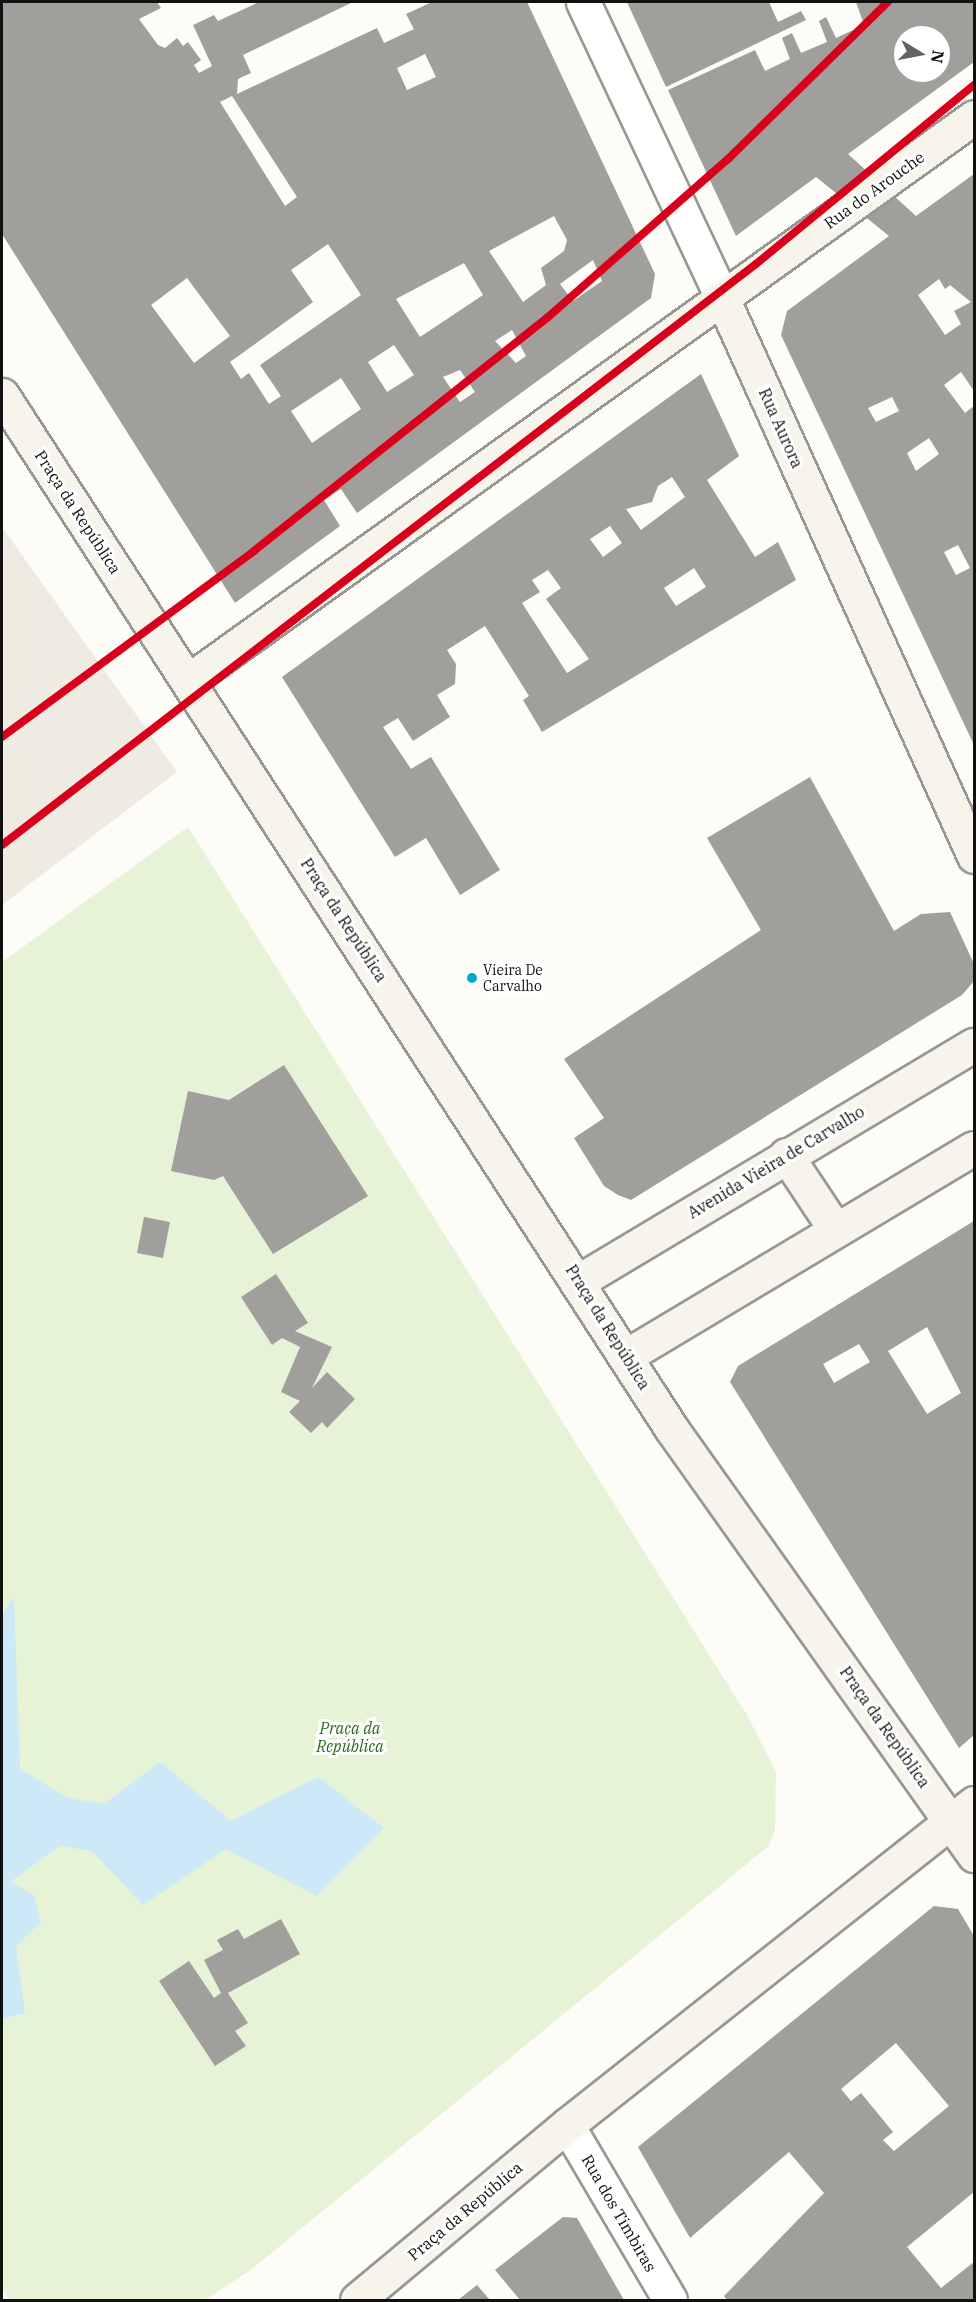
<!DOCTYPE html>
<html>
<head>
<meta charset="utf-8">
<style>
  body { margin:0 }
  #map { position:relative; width:976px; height:2302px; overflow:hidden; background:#fdfcf7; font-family:"IBM Plex Serif",serif }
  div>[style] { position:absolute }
  .green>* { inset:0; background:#e7f3d7 }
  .plaza>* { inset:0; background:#edebe2 }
  .water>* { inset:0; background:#cde8f7 }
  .building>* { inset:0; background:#a19f9c }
  .roads { filter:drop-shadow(2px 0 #979795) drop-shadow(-2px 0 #979795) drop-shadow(0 2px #979795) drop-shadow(0 -2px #979795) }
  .street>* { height:33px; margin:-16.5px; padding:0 16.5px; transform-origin:16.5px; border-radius:16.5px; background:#fffffe }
  .secondary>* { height:33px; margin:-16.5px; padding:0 16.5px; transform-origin:16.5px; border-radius:16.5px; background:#f6f4eb }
  .metro-1>* { height:8px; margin:-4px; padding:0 4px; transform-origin:4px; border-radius:4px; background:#d9001c }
  .dots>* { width:16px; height:16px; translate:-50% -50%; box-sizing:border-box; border:3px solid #fff; border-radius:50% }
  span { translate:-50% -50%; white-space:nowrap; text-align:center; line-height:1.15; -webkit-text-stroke:6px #fff; paint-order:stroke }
  .bus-label { font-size:14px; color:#111 }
  .left { translate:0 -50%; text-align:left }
  .street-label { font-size:16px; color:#111 }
  .park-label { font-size:16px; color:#2f6b1f; font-style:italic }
  .frame { position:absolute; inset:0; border:3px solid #111; pointer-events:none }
  .north { position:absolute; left:892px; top:24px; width:60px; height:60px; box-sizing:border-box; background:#fff; border:2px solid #a0a0a0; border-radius:50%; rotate:100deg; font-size:16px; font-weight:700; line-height:24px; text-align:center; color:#111 }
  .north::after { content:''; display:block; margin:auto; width:21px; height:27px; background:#646362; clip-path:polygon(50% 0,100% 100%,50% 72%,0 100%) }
</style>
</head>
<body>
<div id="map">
  <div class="green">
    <i style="clip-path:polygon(188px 827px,747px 1715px,776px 1772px,775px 1830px,769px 1846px,252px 2269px,205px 2300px,9px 2300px,2px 2288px,2px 962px)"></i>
  </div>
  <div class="plaza">
    <i style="clip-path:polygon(2px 527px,177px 772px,2px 905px)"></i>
  </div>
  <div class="water">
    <i style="clip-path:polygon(14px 1597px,20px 1769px,68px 1798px,104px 1804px,160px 1762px,231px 1821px,318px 1777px,384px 1828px,317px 1896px,226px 1849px,143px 1905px,92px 1851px,60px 1846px,10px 1882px,34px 1895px,41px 1922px,16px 1946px,25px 2013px,2px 2019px,2px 1614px)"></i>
  </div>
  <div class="building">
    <i style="clip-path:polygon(evenodd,2px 2px,157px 2px,161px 8px,139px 19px,158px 45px,165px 48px,177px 38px,183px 46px,188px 42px,201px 60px,194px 65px,199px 73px,212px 66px,193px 25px,214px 15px,218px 21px,259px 2px,353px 2px,243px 55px,251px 73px,238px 79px,237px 94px,377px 28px,384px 43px,414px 29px,406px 14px,432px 2px,527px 2px,655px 274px,651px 298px,357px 513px,341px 489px,324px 500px,340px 526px,235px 603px,2px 234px,2px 2px,425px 54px,436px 77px,407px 90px,397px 68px,425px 54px,2px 2px,232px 96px,297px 197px,285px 206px,220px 102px,232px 96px,2px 2px,554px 216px,567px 240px,564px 251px,541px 268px,546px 285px,523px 302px,489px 251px,554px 216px,2px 2px,328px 244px,361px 295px,260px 365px,281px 396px,269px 404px,249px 373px,241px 379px,230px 362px,313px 302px,291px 270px,328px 244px,2px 2px,593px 260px,602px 281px,573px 301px,560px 284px,593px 260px,2px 2px,464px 263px,483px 295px,420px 337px,396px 299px,464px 263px,2px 2px,187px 278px,230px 336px,194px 363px,151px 305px,187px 278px,2px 2px,512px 330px,526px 356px,516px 363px,495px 341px,512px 330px,2px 2px,394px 345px,414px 375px,387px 392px,368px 362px,394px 345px,2px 2px,460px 370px,475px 392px,460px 402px,443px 377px,460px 370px,2px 2px,341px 378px,361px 409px,312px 443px,291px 411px,341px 378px)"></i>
    <i style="clip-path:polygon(627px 2px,769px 2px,778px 22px,801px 11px,806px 20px,666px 87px)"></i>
    <i style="clip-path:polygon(evenodd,856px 2px,974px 2px,974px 62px,848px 154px,916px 216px,974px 174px,974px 391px,961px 372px,944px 385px,965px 413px,974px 406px,974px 745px,781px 335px,787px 311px,889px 236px,816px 177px,736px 236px,668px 90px,755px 50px,765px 71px,790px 59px,782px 38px,792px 33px,801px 53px,827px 42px,819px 21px,826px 17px,836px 38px,864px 25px,856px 2px,904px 36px,940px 36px,940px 72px,904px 72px,904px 36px,856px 2px,939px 279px,945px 289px,950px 285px,971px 302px,954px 311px,961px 324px,945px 335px,918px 295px,939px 279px,856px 2px,892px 397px,899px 411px,876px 422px,868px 408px,892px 397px,856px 2px,929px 438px,939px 454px,916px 471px,907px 453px,929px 438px,856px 2px,958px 545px,970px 568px,956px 575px,944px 552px,958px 545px)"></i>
    <i style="clip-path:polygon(evenodd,701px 374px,739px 456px,707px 480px,755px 557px,778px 542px,796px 580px,542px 732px,523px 700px,529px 696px,485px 626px,447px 650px,456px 664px,455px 684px,437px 695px,450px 717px,413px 741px,398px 718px,383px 727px,411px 769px,431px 757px,500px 870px,460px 895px,426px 838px,395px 857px,282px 677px,701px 374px,672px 477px,685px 497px,641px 530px,626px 509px,652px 502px,658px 486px,672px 477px,701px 374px,610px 526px,622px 543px,603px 557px,590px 539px,610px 526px,701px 374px,694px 568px,706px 587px,676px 606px,664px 588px,694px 568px,701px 374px,548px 570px,561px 588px,546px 599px,589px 659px,567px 673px,522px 603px,540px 592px,532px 580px,548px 570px)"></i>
    <i style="clip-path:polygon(810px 777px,894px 931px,921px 914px,950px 912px,974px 964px,974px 981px,962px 995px,631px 1200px,618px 1195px,604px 1186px,574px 1138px,604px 1118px,564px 1059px,761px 930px,707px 838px)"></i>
    <i style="clip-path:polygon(284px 1065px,368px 1196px,273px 1254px,223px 1176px,214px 1180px,171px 1171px,188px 1091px,229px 1100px)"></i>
    <i style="clip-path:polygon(144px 1217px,170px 1222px,163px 1258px,137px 1253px)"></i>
    <i style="clip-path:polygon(evenodd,974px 1221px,974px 1735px,959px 1748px,730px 1382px,738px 1366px,974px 1221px,927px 1327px,961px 1393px,927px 1414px,888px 1351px,927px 1327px,974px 1221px,859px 1344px,870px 1362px,834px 1383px,823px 1364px,859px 1344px)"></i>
    <i style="clip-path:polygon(276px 1274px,308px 1323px,295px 1331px,332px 1347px,312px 1388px,327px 1372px,355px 1399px,327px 1428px,322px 1422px,311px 1433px,289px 1412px,300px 1401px,281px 1392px,300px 1347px,282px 1338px,272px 1345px,241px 1297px)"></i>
    <i style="clip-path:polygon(evenodd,934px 1906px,958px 1909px,974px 1936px,974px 2192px,907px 2247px,941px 2288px,974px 2262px,974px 2300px,727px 2300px,724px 2296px,824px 2193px,789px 2152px,690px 2238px,638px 2147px,934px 1906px,896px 2043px,949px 2106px,894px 2151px,883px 2140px,893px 2132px,861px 2093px,851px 2101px,841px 2089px,896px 2043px)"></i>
    <i style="clip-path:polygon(281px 1919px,300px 1954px,228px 1993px,248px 2023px,235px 2031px,246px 2046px,215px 2066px,159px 1981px,189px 1961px,214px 1998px,221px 1993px,204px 1960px,223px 1950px,217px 1940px,238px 1929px,244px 1939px)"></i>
    <i style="clip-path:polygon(563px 2217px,577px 2218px,624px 2300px,520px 2300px,495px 2270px)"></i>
    <i style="clip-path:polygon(477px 2285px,490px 2300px,458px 2300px)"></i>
  </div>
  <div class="roads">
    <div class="street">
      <i style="left:583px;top:2px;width:329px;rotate:64.8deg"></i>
      <i style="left:567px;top:2125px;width:203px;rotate:59.5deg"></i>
    </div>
    <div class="secondary">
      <i style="left:723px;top:300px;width:610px;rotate:65.7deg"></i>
      <i style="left:2px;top:395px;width:1231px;rotate:57.07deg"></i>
      <i style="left:671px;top:1428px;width:524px;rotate:54.64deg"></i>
      <i style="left:188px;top:681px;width:967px;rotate:-35.66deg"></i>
      <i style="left:786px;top:1155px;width:89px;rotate:56.5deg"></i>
      <i style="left:579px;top:1281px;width:460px;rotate:-30.9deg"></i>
      <i style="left:626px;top:1356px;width:405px;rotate:-30.9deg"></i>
      <i style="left:357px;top:2300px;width:273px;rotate:-39.8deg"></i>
      <i style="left:567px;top:2125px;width:519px;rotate:-38.35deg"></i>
    </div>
  </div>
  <div class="metro-1">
    <i style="left:2px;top:737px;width:313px;rotate:-36.4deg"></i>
    <i style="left:254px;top:551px;width:376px;rotate:-38.5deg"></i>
    <i style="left:548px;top:317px;width:240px;rotate:-41.3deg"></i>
    <i style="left:728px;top:159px;width:224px;rotate:-44.5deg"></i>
    <i style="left:2px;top:845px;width:952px;rotate:-37.62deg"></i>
    <i style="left:756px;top:264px;width:282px;rotate:-39.4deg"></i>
  </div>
  <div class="dots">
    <i style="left:472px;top:978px;background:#00a9ce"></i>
  </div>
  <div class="bus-label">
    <span class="left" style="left:483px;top:978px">Vieira De<br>Carvalho</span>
  </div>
  <div class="street-label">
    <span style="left:874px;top:190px;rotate:-36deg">Rua do Arouche</span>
    <span style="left:781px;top:428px;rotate:66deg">Rua Aurora</span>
    <span style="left:78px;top:512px;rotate:57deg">Praça da República</span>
    <span style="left:344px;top:920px;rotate:57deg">Praça da República</span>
    <span style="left:776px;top:1162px;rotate:-31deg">Avenida Vieira de Carvalho</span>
    <span style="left:608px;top:1327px;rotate:58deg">Praça da República</span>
    <span style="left:885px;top:1727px;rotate:55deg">Praça da República</span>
    <span style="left:465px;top:2211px;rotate:-40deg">Praça da República</span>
    <span style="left:619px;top:2213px;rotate:60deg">Rua dos Timbiras</span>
  </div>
  <div class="park-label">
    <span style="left:350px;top:1737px">Praça da<br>República</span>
  </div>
  <div class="frame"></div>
  <div class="north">N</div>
</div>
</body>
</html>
